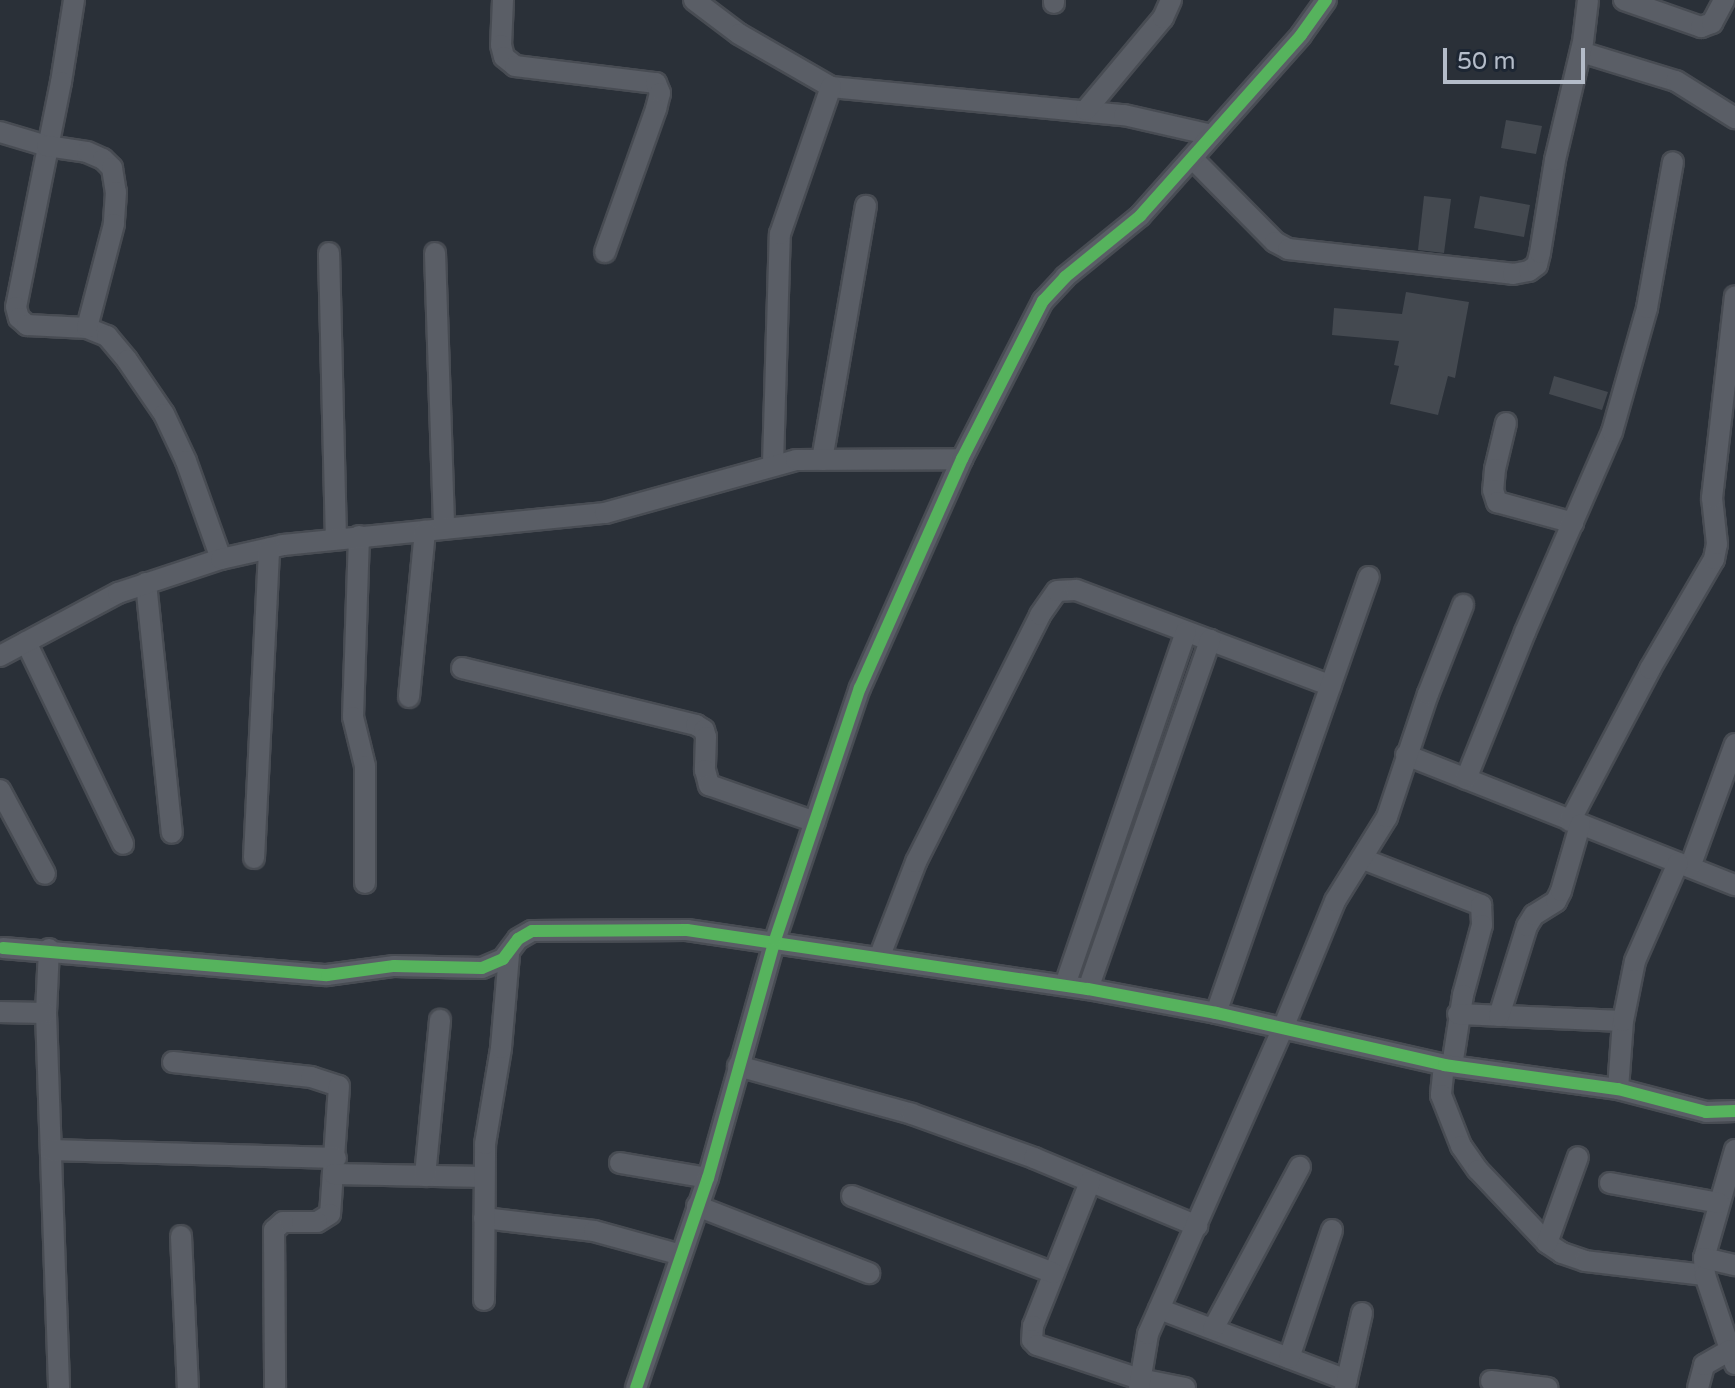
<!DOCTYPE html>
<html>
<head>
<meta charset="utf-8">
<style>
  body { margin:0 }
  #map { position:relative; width:1735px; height:1388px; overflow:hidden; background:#2a3038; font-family:"Varela Round",sans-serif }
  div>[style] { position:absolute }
  .building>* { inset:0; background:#444950 }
  .roads { filter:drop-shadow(2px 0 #484c53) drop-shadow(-2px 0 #484c53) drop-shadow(0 2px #484c53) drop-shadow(0 -2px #484c53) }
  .minor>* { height:20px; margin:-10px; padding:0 10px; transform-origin:10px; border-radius:10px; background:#5a5e66 }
  .cycleway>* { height:12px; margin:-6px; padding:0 6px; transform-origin:6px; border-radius:6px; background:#56b35d }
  span { translate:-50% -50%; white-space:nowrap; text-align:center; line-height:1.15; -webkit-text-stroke:6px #1d2633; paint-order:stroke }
  .scale { position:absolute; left:1443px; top:48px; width:142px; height:36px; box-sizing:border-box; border:4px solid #b4bcc9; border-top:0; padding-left:10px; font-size:24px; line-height:28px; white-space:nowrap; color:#b4bcc9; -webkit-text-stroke:6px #1d2633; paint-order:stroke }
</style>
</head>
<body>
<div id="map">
  <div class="building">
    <i style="clip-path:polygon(1506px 120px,1542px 126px,1536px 154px,1501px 148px)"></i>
    <i style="clip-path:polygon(1424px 196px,1451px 199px,1444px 253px,1418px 250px)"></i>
    <i style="clip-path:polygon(1480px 196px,1530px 205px,1524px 237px,1474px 228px)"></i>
    <i style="clip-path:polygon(1406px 292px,1469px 302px,1455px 378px,1448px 376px,1438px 415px,1390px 404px,1399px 366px,1394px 365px,1399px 341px,1332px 335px,1334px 308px,1402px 314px)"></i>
    <i style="clip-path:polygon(1554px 376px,1608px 392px,1602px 410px,1549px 394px)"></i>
  </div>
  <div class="roads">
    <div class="minor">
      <i style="left:74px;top:0;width:83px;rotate:99deg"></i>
      <i style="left:61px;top:82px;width:229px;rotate:101.3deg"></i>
      <i style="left:16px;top:307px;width:11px;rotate:75deg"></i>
      <i style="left:19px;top:318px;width:11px;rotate:41deg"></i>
      <i style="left:27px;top:325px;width:60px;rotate:2.9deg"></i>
      <i style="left:87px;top:328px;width:22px;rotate:22deg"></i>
      <i style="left:107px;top:336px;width:31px;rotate:50deg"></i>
      <i style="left:127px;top:360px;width:65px;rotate:55.6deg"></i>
      <i style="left:164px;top:414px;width:52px;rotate:64.9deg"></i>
      <i style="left:186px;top:461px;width:104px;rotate:70.3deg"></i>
      <i style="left:503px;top:0;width:45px;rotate:92.5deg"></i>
      <i style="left:501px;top:45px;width:12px;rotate:76deg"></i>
      <i style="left:504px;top:57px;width:14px;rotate:39deg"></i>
      <i style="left:515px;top:66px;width:142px;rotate:6.9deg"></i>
      <i style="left:656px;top:83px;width:11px;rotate:68deg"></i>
      <i style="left:660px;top:93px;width:16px;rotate:104deg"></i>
      <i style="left:656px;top:109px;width:152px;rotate:109.6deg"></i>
      <i style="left:694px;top:0;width:56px;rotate:37.1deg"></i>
      <i style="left:739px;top:34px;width:106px;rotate:29.9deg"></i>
      <i style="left:831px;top:87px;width:294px;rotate:5.5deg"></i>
      <i style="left:1124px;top:115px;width:90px;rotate:12.8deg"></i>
      <i style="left:1624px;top:0;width:82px;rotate:19.3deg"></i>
      <i style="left:1701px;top:27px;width:12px;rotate:-20deg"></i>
      <i style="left:1712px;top:23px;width:26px;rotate:-62deg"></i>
      <i style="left:1054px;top:3px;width:3px;rotate:-90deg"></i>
      <i style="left:1581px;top:52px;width:99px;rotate:17deg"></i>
      <i style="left:1676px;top:81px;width:70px;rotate:32.1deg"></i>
      <i style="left:1086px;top:110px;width:120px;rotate:-50.1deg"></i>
      <i style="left:1163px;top:18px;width:20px;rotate:-66deg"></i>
      <i style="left:0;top:132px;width:49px;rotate:16.6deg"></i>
      <i style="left:47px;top:146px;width:40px;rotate:8.5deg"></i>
      <i style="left:87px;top:152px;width:17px;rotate:24deg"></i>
      <i style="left:103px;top:159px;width:13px;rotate:45deg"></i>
      <i style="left:112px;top:168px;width:24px;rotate:81deg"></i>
      <i style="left:116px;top:192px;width:32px;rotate:94deg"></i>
      <i style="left:114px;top:224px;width:107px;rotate:104.6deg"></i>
      <i style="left:1192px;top:158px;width:118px;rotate:45.3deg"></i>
      <i style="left:1275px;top:242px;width:15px;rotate:28deg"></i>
      <i style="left:1288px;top:249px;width:226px;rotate:6.3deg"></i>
      <i style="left:1513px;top:274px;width:16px;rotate:-11deg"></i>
      <i style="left:1529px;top:271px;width:10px;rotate:-37deg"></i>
      <i style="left:1537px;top:265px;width:12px;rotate:-76deg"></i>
      <i style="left:1540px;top:253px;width:94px;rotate:-80.8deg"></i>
      <i style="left:1555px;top:160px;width:121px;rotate:-76.7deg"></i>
      <i style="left:1583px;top:42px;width:42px;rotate:-83.2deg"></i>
      <i style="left:329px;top:253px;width:285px;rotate:88.6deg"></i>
      <i style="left:435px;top:253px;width:276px;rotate:88.1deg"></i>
      <i style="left:1506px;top:423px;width:47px;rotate:103.4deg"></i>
      <i style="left:1495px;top:469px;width:21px;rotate:95deg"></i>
      <i style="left:1493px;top:490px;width:13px;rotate:72deg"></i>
      <i style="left:1497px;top:502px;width:79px;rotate:15.4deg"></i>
      <i style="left:822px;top:460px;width:258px;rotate:-80.2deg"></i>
      <i style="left:773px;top:464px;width:230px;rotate:-88.3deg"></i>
      <i style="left:780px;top:234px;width:156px;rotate:-70.9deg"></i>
      <i style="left:359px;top:536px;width:181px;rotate:91.9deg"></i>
      <i style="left:353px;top:717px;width:50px;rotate:76.2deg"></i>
      <i style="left:365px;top:766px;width:117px;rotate:90deg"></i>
      <i style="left:146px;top:583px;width:251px;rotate:84.1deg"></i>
      <i style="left:26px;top:642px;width:224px;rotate:64.3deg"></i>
      <i style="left:0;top:656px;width:134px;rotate:-28.1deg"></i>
      <i style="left:118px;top:593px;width:108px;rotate:-18.3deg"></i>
      <i style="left:221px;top:559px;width:64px;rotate:-12.7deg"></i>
      <i style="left:283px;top:545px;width:324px;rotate:-5.7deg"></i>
      <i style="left:605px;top:513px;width:198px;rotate:-15.5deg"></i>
      <i style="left:796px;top:460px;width:166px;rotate:-0.3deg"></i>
      <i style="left:462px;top:668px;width:241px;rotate:13.7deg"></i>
      <i style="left:696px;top:725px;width:9px;rotate:32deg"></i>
      <i style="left:704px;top:730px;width:7px;rotate:74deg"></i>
      <i style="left:706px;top:737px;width:33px;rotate:92deg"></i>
      <i style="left:705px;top:770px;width:16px;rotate:75deg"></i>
      <i style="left:709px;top:785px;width:112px;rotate:19.2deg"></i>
      <i style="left:409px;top:697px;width:167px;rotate:-84.5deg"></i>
      <i style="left:1406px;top:755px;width:354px;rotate:21.6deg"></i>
      <i style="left:1466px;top:779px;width:158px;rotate:-68.1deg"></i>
      <i style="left:1525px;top:632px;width:218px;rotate:-66.5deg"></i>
      <i style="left:1612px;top:432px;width:129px;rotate:-74.2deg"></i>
      <i style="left:1647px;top:308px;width:148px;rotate:-79.9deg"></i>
      <i style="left:0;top:790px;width:95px;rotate:61.8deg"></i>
      <i style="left:1570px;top:821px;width:172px;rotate:-62.2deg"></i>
      <i style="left:1650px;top:669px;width:127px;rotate:-59.8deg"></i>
      <i style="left:1714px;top:559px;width:15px;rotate:-79deg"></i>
      <i style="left:1717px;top:544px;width:46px;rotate:-96.2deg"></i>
      <i style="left:1712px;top:498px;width:203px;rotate:-83.5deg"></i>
      <i style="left:254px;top:858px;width:310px;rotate:-87.2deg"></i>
      <i style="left:1363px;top:859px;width:127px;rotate:21.3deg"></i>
      <i style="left:1481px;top:905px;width:20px;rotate:87deg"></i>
      <i style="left:1482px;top:925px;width:73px;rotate:105.2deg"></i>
      <i style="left:1463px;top:995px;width:72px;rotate:98.8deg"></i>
      <i style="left:1690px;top:867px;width:131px;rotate:-69.9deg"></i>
      <i style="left:3px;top:948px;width:325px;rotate:4.8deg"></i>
      <i style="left:327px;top:975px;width:68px;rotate:-7.7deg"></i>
      <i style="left:394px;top:966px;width:88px;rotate:1.3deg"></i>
      <i style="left:482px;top:968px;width:23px;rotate:-23deg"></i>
      <i style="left:503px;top:959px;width:25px;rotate:-53deg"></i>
      <i style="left:518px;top:939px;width:16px;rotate:-30deg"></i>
      <i style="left:532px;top:931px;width:155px;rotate:-0.4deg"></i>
      <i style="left:687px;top:930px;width:405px;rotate:8.4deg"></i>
      <i style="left:1088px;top:989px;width:130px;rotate:10.6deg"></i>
      <i style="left:1216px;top:1013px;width:234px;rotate:12.8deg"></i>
      <i style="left:1444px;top:1065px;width:176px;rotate:7.9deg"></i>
      <i style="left:1618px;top:1089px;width:91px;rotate:14.6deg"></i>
      <i style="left:1706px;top:1112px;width:29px;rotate:-2deg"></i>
      <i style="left:49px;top:949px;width:64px;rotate:92.7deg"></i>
      <i style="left:46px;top:1013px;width:375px;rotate:88deg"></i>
      <i style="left:879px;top:958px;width:103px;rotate:-68.9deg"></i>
      <i style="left:916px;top:862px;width:276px;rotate:-63.3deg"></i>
      <i style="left:1040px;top:615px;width:29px;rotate:-55deg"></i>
      <i style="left:1057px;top:591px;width:19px;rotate:-3deg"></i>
      <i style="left:1076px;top:590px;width:272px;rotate:20.6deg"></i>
      <i style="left:1065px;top:985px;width:373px;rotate:-71.1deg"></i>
      <i style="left:1088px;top:989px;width:370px;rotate:-70.7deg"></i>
      <i style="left:0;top:1012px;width:46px;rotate:1.2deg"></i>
      <i style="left:1216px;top:1013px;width:462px;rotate:-70.7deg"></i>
      <i style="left:1458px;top:1014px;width:165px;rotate:2.4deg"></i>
      <i style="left:1499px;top:1016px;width:94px;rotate:-72.7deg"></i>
      <i style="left:1527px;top:926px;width:13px;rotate:-58deg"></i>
      <i style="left:1534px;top:915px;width:26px;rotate:-32deg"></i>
      <i style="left:1556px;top:901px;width:11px;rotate:-63deg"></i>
      <i style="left:1561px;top:891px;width:69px;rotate:-73.9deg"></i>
      <i style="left:173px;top:1062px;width:139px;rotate:6.2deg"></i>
      <i style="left:311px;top:1077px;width:29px;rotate:18deg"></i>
      <i style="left:339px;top:1086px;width:128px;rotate:94deg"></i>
      <i style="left:330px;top:1214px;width:15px;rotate:148deg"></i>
      <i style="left:317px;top:1222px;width:34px;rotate:180deg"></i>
      <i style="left:283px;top:1222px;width:12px;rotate:138deg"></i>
      <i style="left:274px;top:1230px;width:158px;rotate:89.6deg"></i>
      <i style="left:1444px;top:1065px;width:30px;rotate:96deg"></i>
      <i style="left:1441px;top:1095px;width:55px;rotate:68.6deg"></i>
      <i style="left:1461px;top:1146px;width:29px;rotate:55deg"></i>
      <i style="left:1478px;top:1170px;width:100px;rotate:46.6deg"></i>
      <i style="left:1547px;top:1243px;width:18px;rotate:34deg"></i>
      <i style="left:1562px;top:1253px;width:24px;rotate:19deg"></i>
      <i style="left:1585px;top:1261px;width:121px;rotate:6.7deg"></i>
      <i style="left:738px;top:1066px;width:180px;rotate:15.4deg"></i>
      <i style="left:912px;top:1114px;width:130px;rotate:19.8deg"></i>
      <i style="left:1034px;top:1158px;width:177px;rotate:22.6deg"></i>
      <i style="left:1618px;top:1089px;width:68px;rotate:-85.8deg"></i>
      <i style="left:1623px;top:1021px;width:61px;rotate:-78.7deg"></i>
      <i style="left:1635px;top:961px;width:107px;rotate:-66.3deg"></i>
      <i style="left:51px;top:1150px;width:285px;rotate:1.6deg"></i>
      <i style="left:1735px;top:1150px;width:112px;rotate:106deg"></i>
      <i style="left:1704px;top:1258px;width:17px;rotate:87deg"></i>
      <i style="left:1705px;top:1275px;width:94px;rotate:71.4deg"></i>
      <i style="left:620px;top:1163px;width:89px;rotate:9.7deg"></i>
      <i style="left:334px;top:1174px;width:150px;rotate:1.1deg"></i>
      <i style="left:425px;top:1176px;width:157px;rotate:-84.5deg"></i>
      <i style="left:1090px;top:1182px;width:155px;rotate:111.6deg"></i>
      <i style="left:1033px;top:1326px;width:14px;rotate:94deg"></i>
      <i style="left:1032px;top:1340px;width:7px;rotate:45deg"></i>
      <i style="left:1037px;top:1345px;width:108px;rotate:18.3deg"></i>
      <i style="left:1140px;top:1379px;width:46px;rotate:11.3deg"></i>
      <i style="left:1610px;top:1183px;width:111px;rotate:10.4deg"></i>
      <i style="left:852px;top:1196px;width:216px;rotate:20.9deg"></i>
      <i style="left:697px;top:1206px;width:185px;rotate:21.3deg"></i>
      <i style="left:484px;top:1218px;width:111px;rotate:6.7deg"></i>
      <i style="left:594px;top:1231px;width:90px;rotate:15.4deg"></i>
      <i style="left:181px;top:1236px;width:152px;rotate:87.4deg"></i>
      <i style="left:1547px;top:1243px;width:91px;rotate:-70.2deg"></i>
      <i style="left:1704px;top:1258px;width:32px;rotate:13deg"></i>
      <i style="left:484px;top:1300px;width:156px;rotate:-89.6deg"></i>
      <i style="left:485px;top:1144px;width:97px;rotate:-80.5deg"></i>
      <i style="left:501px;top:1048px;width:94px;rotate:-85.1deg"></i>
      <i style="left:1159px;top:1309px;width:201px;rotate:20.7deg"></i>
      <i style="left:1213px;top:1329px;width:184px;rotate:-61.8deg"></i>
      <i style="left:1289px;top:1358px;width:135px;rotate:-71.4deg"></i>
      <i style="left:1491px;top:1381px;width:57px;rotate:7deg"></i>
      <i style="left:636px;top:1388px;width:222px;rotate:-71.1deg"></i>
      <i style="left:708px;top:1178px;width:247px;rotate:-74.3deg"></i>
      <i style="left:775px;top:940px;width:266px;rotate:-71.4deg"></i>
      <i style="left:860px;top:688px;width:251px;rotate:-66deg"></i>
      <i style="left:962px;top:459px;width:178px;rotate:-62.9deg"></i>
      <i style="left:1043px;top:301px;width:33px;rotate:-47deg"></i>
      <i style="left:1065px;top:277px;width:97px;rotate:-39.1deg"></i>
      <i style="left:1140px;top:216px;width:242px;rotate:-48.3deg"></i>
      <i style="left:1301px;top:35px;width:43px;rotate:-54.5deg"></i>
      <i style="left:1139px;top:1388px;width:55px;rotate:-80.5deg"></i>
      <i style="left:1148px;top:1334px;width:334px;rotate:-66.2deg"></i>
      <i style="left:1283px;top:1028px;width:137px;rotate:-67.7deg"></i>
      <i style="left:1335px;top:901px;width:99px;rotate:-58.2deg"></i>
      <i style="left:1387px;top:817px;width:130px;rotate:-71.6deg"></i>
      <i style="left:1428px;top:694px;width:96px;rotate:-68.5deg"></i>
      <i style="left:1345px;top:1388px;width:77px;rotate:-77.2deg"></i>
      <i style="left:1698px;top:1388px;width:24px;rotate:-75deg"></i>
      <i style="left:1704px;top:1365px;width:30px;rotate:-30deg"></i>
    </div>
  </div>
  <div class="cycleway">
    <i style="left:3px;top:948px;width:325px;rotate:4.8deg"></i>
    <i style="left:327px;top:975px;width:68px;rotate:-7.7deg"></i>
    <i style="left:394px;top:966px;width:88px;rotate:1.3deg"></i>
    <i style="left:482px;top:968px;width:23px;rotate:-23deg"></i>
    <i style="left:503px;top:959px;width:25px;rotate:-53deg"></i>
    <i style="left:518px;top:939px;width:16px;rotate:-30deg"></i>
    <i style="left:532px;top:931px;width:155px;rotate:-0.4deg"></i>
    <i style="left:687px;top:930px;width:405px;rotate:8.4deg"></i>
    <i style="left:1088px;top:989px;width:130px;rotate:10.6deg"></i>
    <i style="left:1216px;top:1013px;width:234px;rotate:12.8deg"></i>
    <i style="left:1444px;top:1065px;width:176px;rotate:7.9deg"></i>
    <i style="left:1618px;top:1089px;width:91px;rotate:14.6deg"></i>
    <i style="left:1706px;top:1112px;width:29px;rotate:-2deg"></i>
    <i style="left:636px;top:1388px;width:222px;rotate:-71.1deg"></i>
    <i style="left:708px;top:1178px;width:247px;rotate:-74.3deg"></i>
    <i style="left:775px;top:940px;width:266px;rotate:-71.4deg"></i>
    <i style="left:860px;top:688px;width:251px;rotate:-66deg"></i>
    <i style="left:962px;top:459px;width:178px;rotate:-62.9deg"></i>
    <i style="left:1043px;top:301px;width:33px;rotate:-47deg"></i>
    <i style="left:1065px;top:277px;width:97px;rotate:-39.1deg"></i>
    <i style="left:1140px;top:216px;width:242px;rotate:-48.3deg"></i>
    <i style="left:1301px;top:35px;width:43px;rotate:-54.5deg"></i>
  </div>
  <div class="scale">50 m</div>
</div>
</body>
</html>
